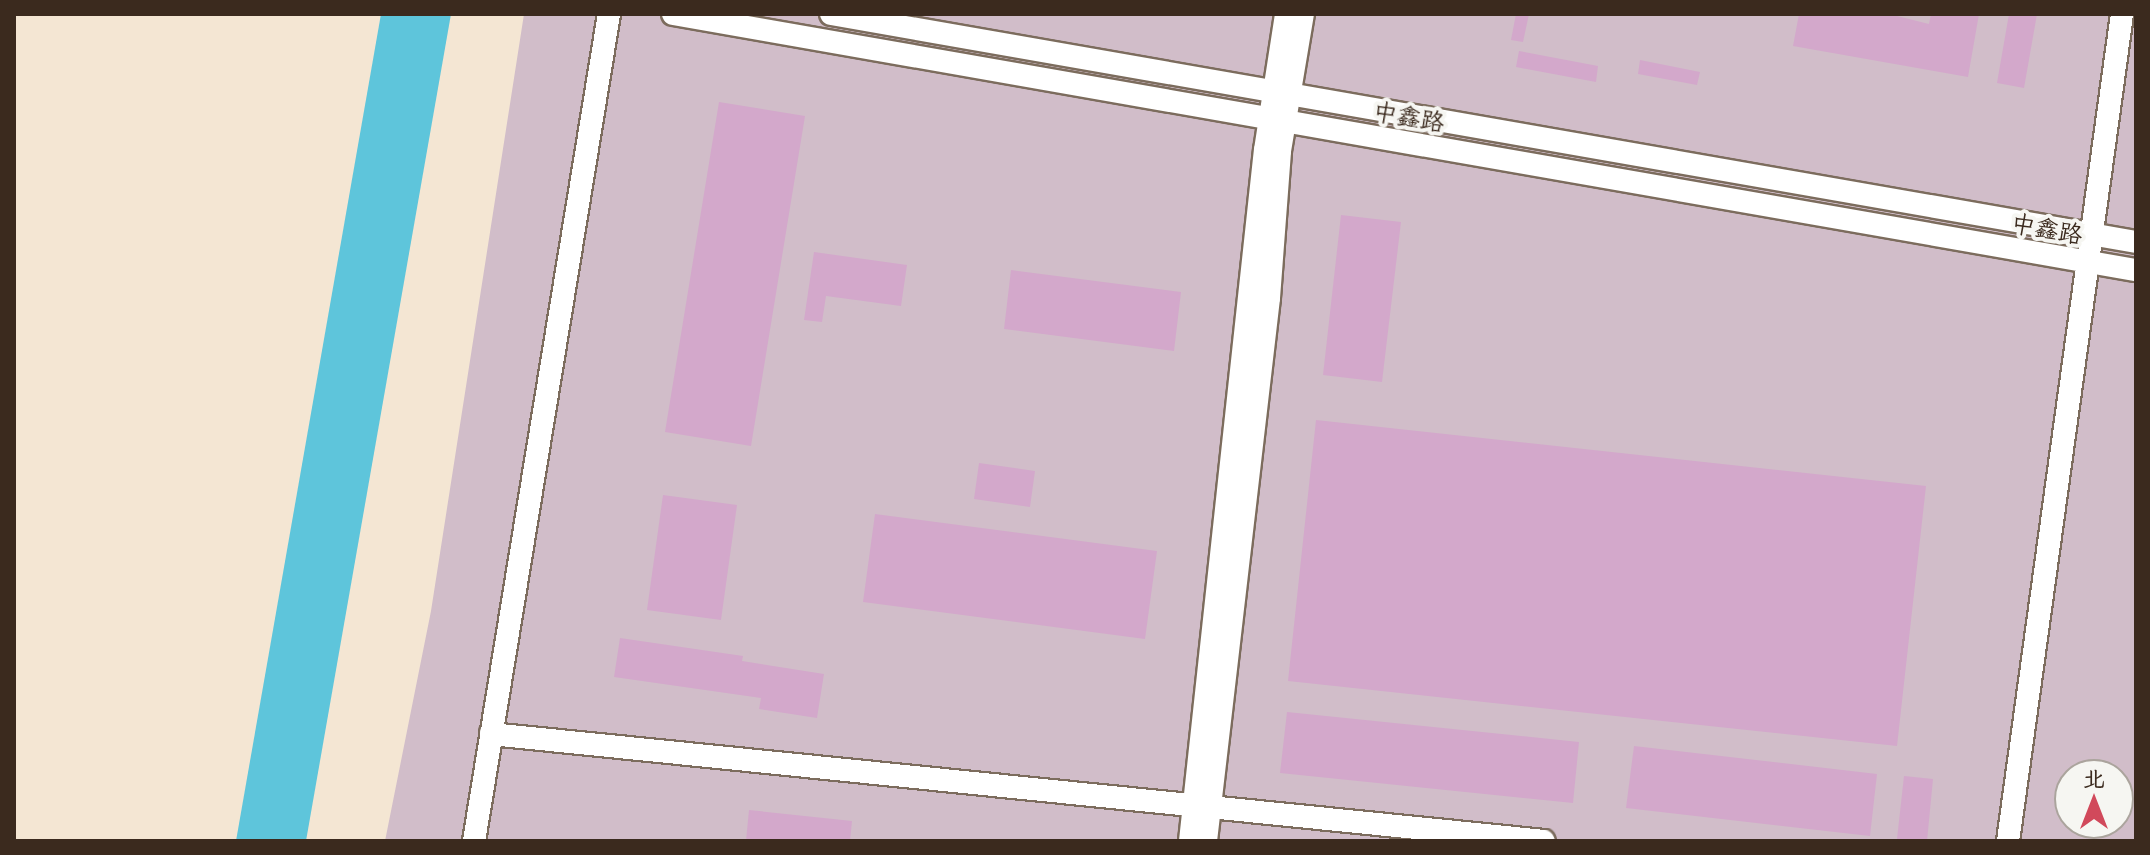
<!DOCTYPE html>
<html>
<head>
<meta charset="utf-8">
<style>
  body { margin:0 }
  #map { position:relative; width:2150px; height:855px; overflow:hidden; background:#f4e6d3; font-family:"Playpen Sans","LXGW WenKai TC",sans-serif }
  div>[style] { position:absolute }
  .industrial>* { inset:0; background:#d1bdc9 }
  .water>* { inset:0; background:#5ec5db }
  .building>* { inset:0; background:#d3a8cb }
  .roads { filter:drop-shadow(2px 0 #7c6c5d) drop-shadow(-2px 0 #7c6c5d) drop-shadow(0 2px #7c6c5d) drop-shadow(0 -2px #7c6c5d) }
  .secondary>* { height:22px; margin:-11px; padding:0 11px; transform-origin:11px; border-radius:11px; background:#fff }
  span { translate:-50% -50%; white-space:nowrap; text-align:center; line-height:1.15; -webkit-text-stroke:8px #f6f6f2; paint-order:stroke }
  .street-label { font-size:24px; color:#3b2a1e }
  .frame { position:absolute; inset:0; border:16px solid #3b2a1e; pointer-events:none }
  .north { position:absolute; left:2054px; top:759px; width:80px; height:80px; box-sizing:border-box; background:#f6f6f2; border:2px solid #aba49d; border-radius:50%; rotate:0deg; font-size:22px; font-weight:700; line-height:32px; text-align:center; color:#3b2a1e }
  .north::after { content:''; display:block; margin:auto; width:28px; height:36px; background:#d1495b; clip-path:polygon(50% 0,100% 100%,50% 72%,0 100%) }
</style>
</head>
<body>
<div id="map">
  <div class="industrial">
    <i style="clip-path:polygon(evenodd,524px 14px,2136px 14px,2136px 841px,385px 841px,431px 611px,524px 14px,2070px 775px,2118px 775px,2118px 823px,2070px 823px,2070px 775px)"></i>
  </div>
  <div class="water">
    <i style="clip-path:polygon(381px 14px,451px 14px,306px 841px,236px 841px)"></i>
  </div>
  <div class="building">
    <i style="clip-path:polygon(1516px 14px,1529px 14px,1523px 42px,1511px 40px)"></i>
    <i style="clip-path:polygon(1799px 14px,1889px 14px,1929px 24px,1931px 14px,1979px 14px,1968px 77px,1793px 46px)"></i>
    <i style="clip-path:polygon(2009px 14px,2037px 14px,2024px 88px,1997px 83px)"></i>
    <i style="clip-path:polygon(1519px 51px,1598px 66px,1596px 82px,1516px 67px)"></i>
    <i style="clip-path:polygon(1640px 60px,1700px 72px,1697px 85px,1638px 74px)"></i>
    <i style="clip-path:polygon(719px 102px,805px 116px,751px 446px,665px 432px)"></i>
    <i style="clip-path:polygon(1341px 215px,1401px 222px,1382px 382px,1323px 375px)"></i>
    <i style="clip-path:polygon(814px 252px,907px 265px,901px 306px,826px 296px,822px 322px,804px 320px)"></i>
    <i style="clip-path:polygon(1011px 270px,1181px 292px,1174px 351px,1004px 329px)"></i>
    <i style="clip-path:polygon(1316px 420px,1926px 486px,1897px 746px,1288px 681px)"></i>
    <i style="clip-path:polygon(979px 463px,1035px 471px,1030px 507px,974px 499px)"></i>
    <i style="clip-path:polygon(663px 495px,737px 505px,721px 620px,647px 610px)"></i>
    <i style="clip-path:polygon(875px 514px,1157px 551px,1145px 639px,863px 602px)"></i>
    <i style="clip-path:polygon(620px 638px,743px 656px,742px 661px,824px 674px,817px 718px,759px 709px,761px 698px,614px 677px)"></i>
    <i style="clip-path:polygon(1287px 712px,1579px 742px,1573px 803px,1280px 773px)"></i>
    <i style="clip-path:polygon(1634px 746px,1877px 774px,1870px 836px,1626px 808px)"></i>
    <i style="clip-path:polygon(1904px 776px,1933px 779px,1927px 841px,1897px 839px)"></i>
    <i style="clip-path:polygon(749px 810px,852px 821px,850px 841px,746px 841px)"></i>
  </div>
  <div class="roads">
    <div class="secondary">
      <i style="left:673px;top:14px;width:1485px;rotate:9.93deg"></i>
      <i style="left:831px;top:14px;width:1325px;rotate:9.91deg"></i>
      <i style="left:491px;top:734px;width:1058px;rotate:5.8deg"></i>
      <i style="left:474px;top:841px;width:838px;rotate:-80.73deg"></i>
      <i style="left:1190px;top:841px;width:695px;rotate:-83.81deg"></i>
      <i style="left:1265px;top:150px;width:138px;rotate:-81.2deg"></i>
      <i style="left:1206px;top:841px;width:547px;rotate:-83.38deg"></i>
      <i style="left:1269px;top:298px;width:147px;rotate:-85.7deg"></i>
      <i style="left:1280px;top:151px;width:139px;rotate:-80.5deg"></i>
      <i style="left:2008px;top:841px;width:835px;rotate:-82.15deg"></i>
    </div>
  </div>
  <div class="street-label">
    <span style="left:1409px;top:116px;rotate:10deg">中鑫路</span>
    <span style="left:2047px;top:228px;rotate:10deg">中鑫路</span>
  </div>
  <div class="frame"></div>
  <div class="north">北</div>
</div>
</body>
</html>
